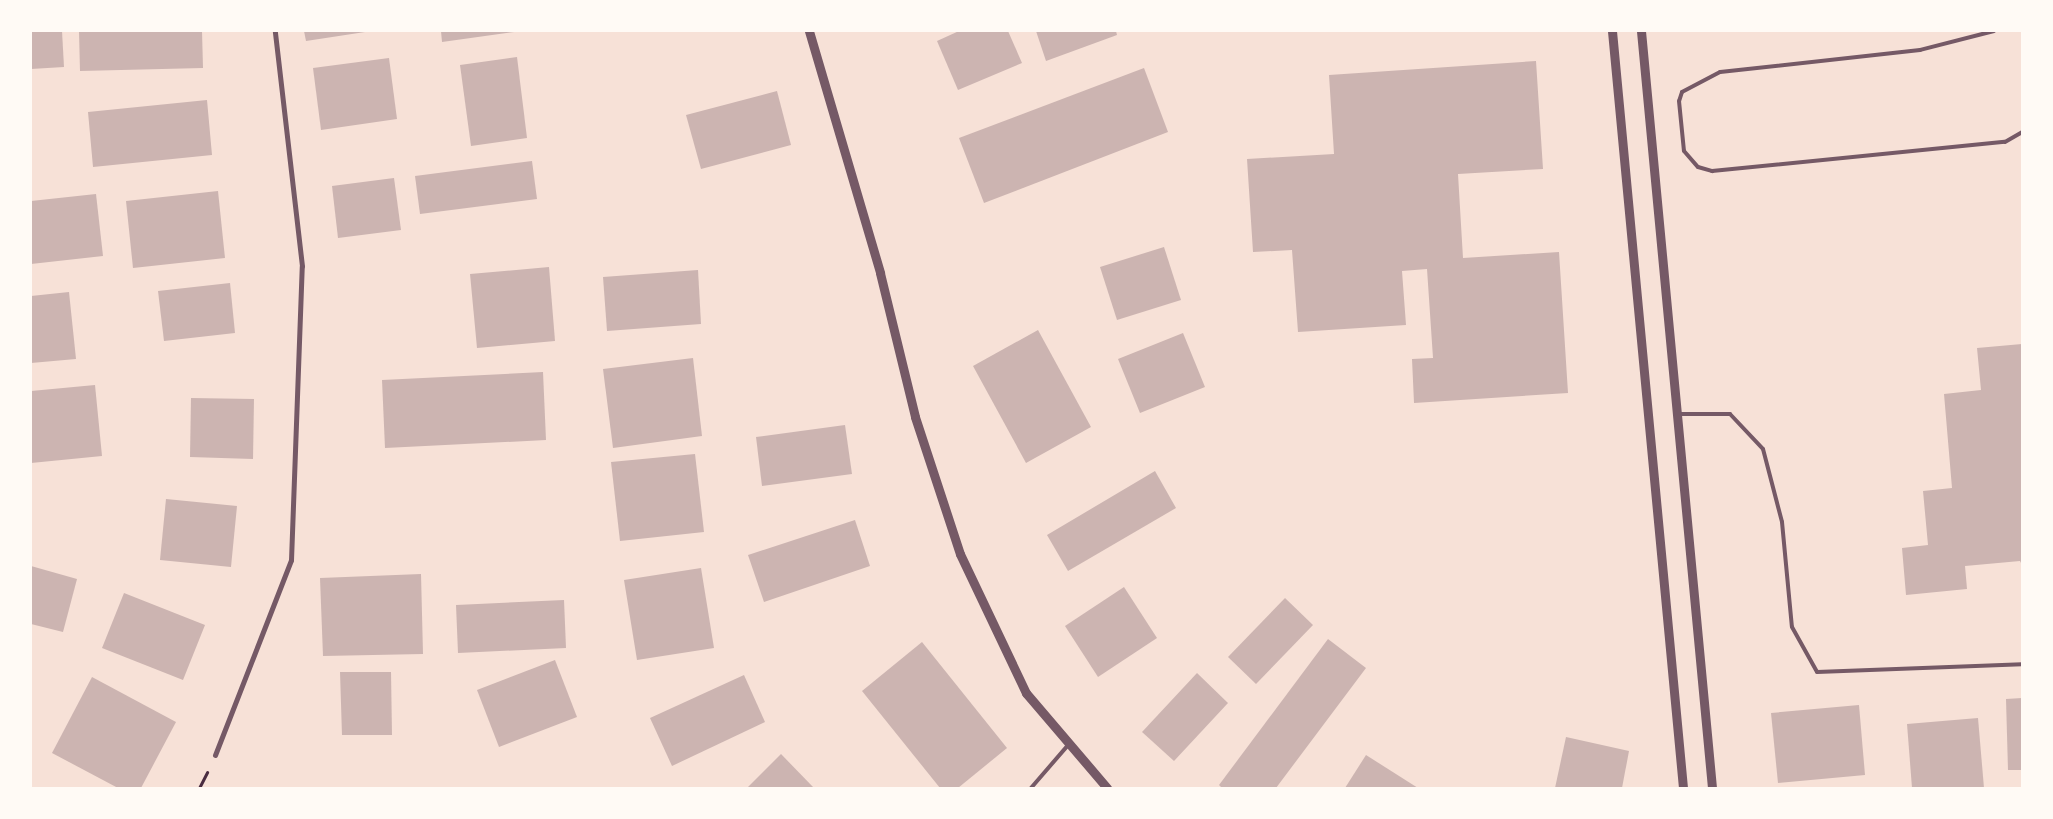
<!DOCTYPE html>
<html>
<head>
<meta charset="utf-8">
<style>
  body { margin:0 }
  #map { position:relative; width:2053px; height:819px; overflow:hidden; background:#f7e1d7; font-family:"Exo 2",sans-serif }
  div>[style] { position:absolute }
  .building>* { inset:0; background:#ccb4b1 }
  .path>* { height:3px; margin:-1.5px; padding:0 1.5px; transform-origin:1.5px; border-radius:1.5px; background:#4a2c40 }
  .service>* { height:4px; margin:-2px; padding:0 2px; transform-origin:2px; border-radius:2px; background:#755966 }
  .minor>* { height:5px; margin:-2.5px; padding:0 2.5px; transform-origin:2.5px; border-radius:2.5px; background:#755966 }
  .tertiary>* { height:9px; margin:-4.5px; padding:0 4.5px; transform-origin:4.5px; border-radius:4.5px; background:#755966 }
  span { translate:-50% -50%; white-space:nowrap; text-align:center; line-height:1.15; -webkit-text-stroke:5px #fffaf5; paint-order:stroke }
  .frame { position:absolute; inset:0; border:32px solid #fffaf5; pointer-events:none }
</style>
</head>
<body>
<div id="map">
  <div class="building">
    <i style="clip-path:polygon(31px 31px,62px 31px,64px 67px,31px 69px)"></i>
    <i style="clip-path:polygon(79px 31px,202px 31px,203px 68px,80px 71px)"></i>
    <i style="clip-path:polygon(304px 31px,365px 31px,365px 32px,306px 41px)"></i>
    <i style="clip-path:polygon(441px 31px,514px 31px,514px 32px,442px 42px)"></i>
    <i style="clip-path:polygon(959px 31px,1008px 31px,1022px 63px,958px 90px,937px 41px)"></i>
    <i style="clip-path:polygon(1036px 31px,1116px 31px,1117px 35px,1046px 61px)"></i>
    <i style="clip-path:polygon(517px 57px,527px 138px,471px 146px,460px 65px)"></i>
    <i style="clip-path:polygon(389px 58px,397px 119px,321px 130px,313px 68px)"></i>
    <i style="clip-path:polygon(1536px 61px,1543px 169px,1458px 174px,1463px 258px,1559px 252px,1568px 393px,1414px 403px,1412px 359px,1433px 358px,1427px 269px,1402px 271px,1406px 325px,1298px 332px,1292px 250px,1253px 252px,1247px 159px,1334px 154px,1329px 75px)"></i>
    <i style="clip-path:polygon(1144px 68px,1168px 132px,984px 203px,959px 138px)"></i>
    <i style="clip-path:polygon(777px 91px,791px 145px,701px 169px,686px 115px)"></i>
    <i style="clip-path:polygon(207px 100px,212px 155px,93px 167px,88px 112px)"></i>
    <i style="clip-path:polygon(532px 161px,537px 199px,420px 214px,415px 176px)"></i>
    <i style="clip-path:polygon(394px 178px,401px 230px,338px 238px,332px 186px)"></i>
    <i style="clip-path:polygon(218px 191px,225px 258px,133px 268px,126px 201px)"></i>
    <i style="clip-path:polygon(96px 194px,103px 256px,31px 264px,31px 201px)"></i>
    <i style="clip-path:polygon(1164px 247px,1181px 300px,1117px 320px,1100px 267px)"></i>
    <i style="clip-path:polygon(549px 267px,555px 341px,477px 348px,470px 274px)"></i>
    <i style="clip-path:polygon(698px 270px,701px 324px,607px 331px,603px 277px)"></i>
    <i style="clip-path:polygon(230px 283px,235px 333px,164px 341px,158px 291px)"></i>
    <i style="clip-path:polygon(69px 292px,76px 359px,31px 363px,31px 296px)"></i>
    <i style="clip-path:polygon(1038px 330px,1091px 427px,1026px 463px,973px 366px)"></i>
    <i style="clip-path:polygon(1183px 333px,1205px 387px,1140px 413px,1118px 359px)"></i>
    <i style="clip-path:polygon(2022px 344px,2022px 565px,2020px 561px,1965px 566px,1967px 589px,1906px 595px,1902px 548px,1928px 545px,1923px 491px,1952px 488px,1944px 394px,1981px 390px,1977px 348px)"></i>
    <i style="clip-path:polygon(693px 358px,702px 436px,613px 448px,603px 369px)"></i>
    <i style="clip-path:polygon(543px 372px,546px 440px,385px 448px,382px 380px)"></i>
    <i style="clip-path:polygon(95px 385px,102px 456px,31px 463px,31px 391px)"></i>
    <i style="clip-path:polygon(191px 398px,254px 399px,253px 459px,190px 457px)"></i>
    <i style="clip-path:polygon(845px 425px,852px 474px,762px 486px,756px 437px)"></i>
    <i style="clip-path:polygon(695px 454px,704px 532px,620px 541px,611px 462px)"></i>
    <i style="clip-path:polygon(1155px 471px,1176px 508px,1068px 571px,1047px 535px)"></i>
    <i style="clip-path:polygon(166px 499px,237px 506px,231px 567px,160px 560px)"></i>
    <i style="clip-path:polygon(855px 520px,870px 566px,764px 602px,748px 555px)"></i>
    <i style="clip-path:polygon(31px 566px,77px 579px,63px 632px,31px 624px)"></i>
    <i style="clip-path:polygon(701px 568px,714px 648px,637px 660px,624px 580px)"></i>
    <i style="clip-path:polygon(421px 574px,423px 654px,323px 656px,320px 578px)"></i>
    <i style="clip-path:polygon(1124px 587px,1157px 638px,1098px 677px,1065px 626px)"></i>
    <i style="clip-path:polygon(124px 593px,205px 625px,183px 680px,102px 648px)"></i>
    <i style="clip-path:polygon(1285px 598px,1313px 625px,1256px 684px,1228px 657px)"></i>
    <i style="clip-path:polygon(564px 600px,566px 648px,458px 653px,456px 605px)"></i>
    <i style="clip-path:polygon(1328px 639px,1366px 668px,1276px 788px,1222px 788px,1219px 785px)"></i>
    <i style="clip-path:polygon(922px 642px,1007px 748px,958px 788px,940px 788px,862px 691px)"></i>
    <i style="clip-path:polygon(555px 660px,577px 717px,499px 747px,477px 690px)"></i>
    <i style="clip-path:polygon(340px 672px,391px 672px,392px 735px,342px 735px)"></i>
    <i style="clip-path:polygon(1197px 673px,1228px 703px,1174px 761px,1142px 732px)"></i>
    <i style="clip-path:polygon(744px 675px,765px 722px,672px 766px,650px 718px)"></i>
    <i style="clip-path:polygon(92px 677px,176px 722px,141px 788px,118px 788px,52px 753px)"></i>
    <i style="clip-path:polygon(2022px 698px,2022px 770px,2008px 770px,2006px 699px)"></i>
    <i style="clip-path:polygon(1859px 705px,1865px 775px,1778px 783px,1771px 713px)"></i>
    <i style="clip-path:polygon(1978px 718px,1984px 788px,1912px 788px,1907px 724px)"></i>
    <i style="clip-path:polygon(1566px 737px,1629px 751px,1622px 788px,1555px 788px)"></i>
    <i style="clip-path:polygon(781px 754px,814px 788px,747px 788px)"></i>
    <i style="clip-path:polygon(1366px 755px,1418px 788px,1345px 788px)"></i>
  </div>
  <div class="path">
    <i style="left:199px;top:788px;width:18px;rotate:-63deg"></i>
  </div>
  <div class="service">
    <i style="left:1994px;top:31px;width:76px;rotate:165.6deg"></i>
    <i style="left:1920px;top:50px;width:201px;rotate:173.7deg"></i>
    <i style="left:1720px;top:72px;width:43px;rotate:152.2deg"></i>
    <i style="left:1682px;top:92px;width:9px;rotate:108deg"></i>
    <i style="left:1679px;top:101px;width:50px;rotate:84.3deg"></i>
    <i style="left:1684px;top:151px;width:21px;rotate:49deg"></i>
    <i style="left:1698px;top:167px;width:15px;rotate:16deg"></i>
    <i style="left:1712px;top:171px;width:294px;rotate:-5.7deg"></i>
    <i style="left:2005px;top:142px;width:20px;rotate:-30deg"></i>
    <i style="left:1677px;top:414px;width:53px"></i>
    <i style="left:1730px;top:414px;width:48px;rotate:46.7deg"></i>
    <i style="left:1763px;top:449px;width:75px;rotate:75.4deg"></i>
    <i style="left:1782px;top:522px;width:105px;rotate:84.6deg"></i>
    <i style="left:1792px;top:627px;width:51px;rotate:60.9deg"></i>
    <i style="left:1817px;top:672px;width:205px;rotate:-2.2deg"></i>
    <i style="left:1031px;top:788px;width:58px;rotate:-49.2deg"></i>
  </div>
  <div class="minor">
    <i style="left:215px;top:755px;width:209px;rotate:-68.7deg"></i>
    <i style="left:291px;top:560px;width:294px;rotate:-87.9deg"></i>
    <i style="left:302px;top:266px;width:237px;rotate:-96.6deg"></i>
  </div>
  <div class="tertiary">
    <i style="left:809px;top:31px;width:252px;rotate:73.6deg"></i>
    <i style="left:880px;top:273px;width:148px;rotate:76.3deg"></i>
    <i style="left:915px;top:417px;width:144px;rotate:71.8deg"></i>
    <i style="left:960px;top:554px;width:154px;rotate:64.6deg"></i>
    <i style="left:1026px;top:693px;width:125px;rotate:49.5deg"></i>
    <i style="left:1612px;top:31px;width:760px;rotate:84.64deg"></i>
    <i style="left:1641px;top:31px;width:760px;rotate:84.64deg"></i>
  </div>
  <div class="frame"></div>
</div>
</body>
</html>
